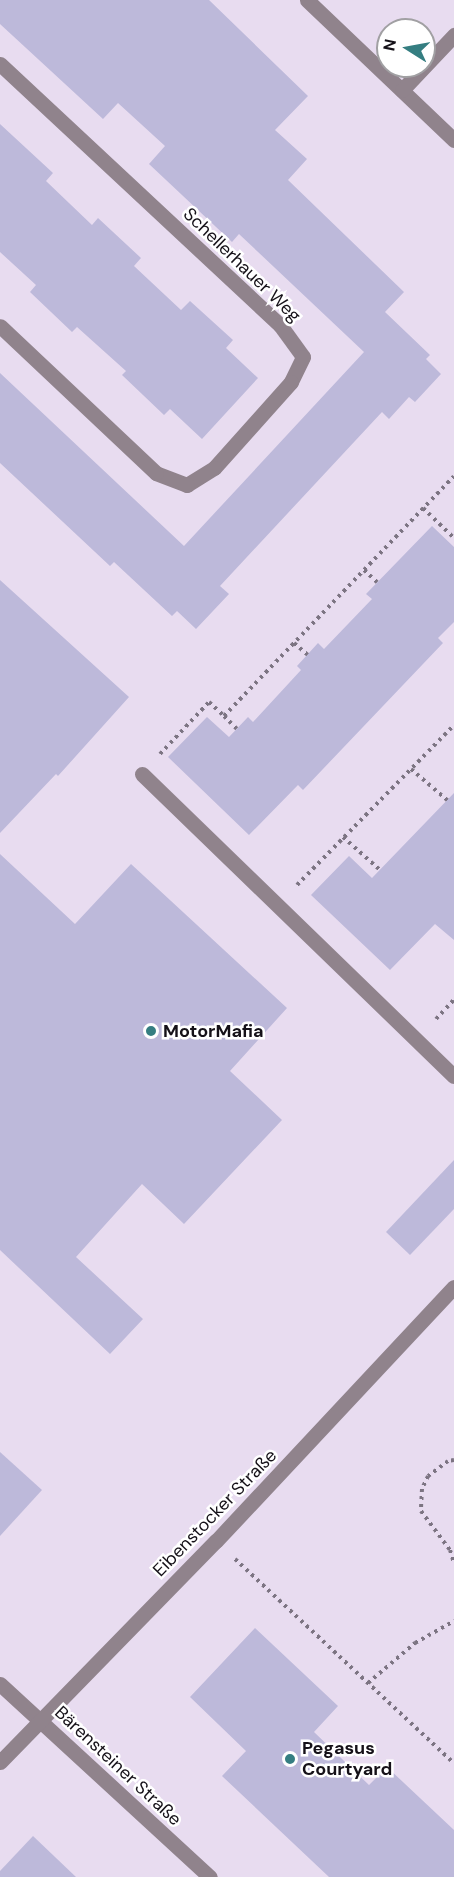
<!DOCTYPE html>
<html>
<head>
<meta charset="utf-8">
<style>
  body { margin:0 }
  #map { position:relative; width:454px; height:1877px; overflow:hidden; background:#e8dcf0; font-family:"DM Sans",sans-serif }
  div>[style] { position:absolute }
  .building>* { inset:0; background:#bdb9da }
  .path>* { height:4px; margin-top:-2px; transform-origin:0; background:repeating-linear-gradient(90deg,#7c7482 0 3px,transparent 0 7.5px) }
  .minor>* { height:15px; margin:-7.5px; padding:0 7.5px; transform-origin:7.5px; border-radius:7.5px; background:#90838c }
  .dots>* { width:16px; height:16px; translate:-50% -50%; box-sizing:border-box; border:3px solid #fff; border-radius:50% }
  span { translate:-50% -50%; white-space:nowrap; text-align:center; line-height:1.15; -webkit-text-stroke:5px #fff; paint-order:stroke }
  .street-label { font-size:18px; color:#151118 }
  .poi-label { font-size:18px; color:#151118; font-weight:700 }
  .left { translate:0 -50%; text-align:left }
  .north { position:absolute; left:376px; top:18px; width:60px; height:60px; box-sizing:border-box; background:#fff; border:2px solid #a1a0a3; border-radius:50%; rotate:281deg; font-size:16px; font-weight:700; line-height:24px; text-align:center; color:#151118 }
  .north::after { content:''; display:block; margin:auto; width:21px; height:27px; background:#357e81; clip-path:polygon(50% 0,100% 100%,50% 72%,0 100%) }
</style>
</head>
<body>
<div id="map">
  <div class="building">
    <i style="clip-path:polygon(0 0,209px 0,308px 96px,275px 130px,307px 159px,288px 180px,404px 292px,385px 312px,430px 355px,426px 359px,441px 374px,415px 402px,409px 397px,389px 419px,382px 412px,220px 586px,229px 594px,196px 629px,177px 611px,172px 616px,114px 562px,110px 566px,0 463px,0 373px,184px 546px,364px 352px,239px 234px,232px 242px,149px 164px,165px 146px,118px 103px,103px 119px,0 24px)"></i>
    <i style="clip-path:polygon(0 124px,53px 173px,46px 181px,92px 225px,98px 218px,141px 258px,134px 266px,181px 310px,190px 301px,233px 340px,226px 348px,258px 378px,202px 439px,170px 409px,164px 415px,122px 375px,126px 371px,77px 327px,72px 332px,30px 292px,36px 285px,0 252px)"></i>
    <i style="clip-path:polygon(432px 526px,454px 547px,454px 622px,438px 638px,443px 643px,303px 790px,298px 785px,249px 835px,168px 757px,207px 717px,229px 737px,248px 717px,253px 722px,301px 670px,297px 666px,318px 643px,324px 649px,372px 599px,366px 594px)"></i>
    <i style="clip-path:polygon(0 580px,129px 697px,58px 776px,56px 774px,0 833px)"></i>
    <i style="clip-path:polygon(454px 793px,454px 940px,435px 924px,390px 970px,311px 895px,349px 856px,372px 878px)"></i>
    <i style="clip-path:polygon(0 854px,75px 924px,131px 864px,287px 1008px,230px 1071px,282px 1120px,184px 1224px,142px 1184px,76px 1257px,143px 1319px,110px 1354px,0 1250px)"></i>
    <i style="clip-path:polygon(454px 1160px,454px 1209px,410px 1255px,386px 1232px)"></i>
    <i style="clip-path:polygon(0 1452px,42px 1490px,0 1536px)"></i>
    <i style="clip-path:polygon(255px 1628px,338px 1706px,314px 1732px,369px 1785px,387px 1767px,454px 1830px,454px 1877px,329px 1877px,222px 1776px,246px 1751px,190px 1697px)"></i>
    <i style="clip-path:polygon(33px 1836px,76px 1877px,0 1877px,0 1871px)"></i>
  </div>
  <div class="path">
    <i style="left:423px;top:508px;width:43px;rotate:44.1deg"></i>
    <i style="left:364px;top:570px;width:18px;rotate:43deg"></i>
    <i style="left:294px;top:643px;width:18px;rotate:41deg"></i>
    <i style="left:224px;top:716px;width:18px;rotate:45deg"></i>
    <i style="left:160px;top:754px;width:71px;rotate:-46.7deg"></i>
    <i style="left:209px;top:702px;width:21px;rotate:43deg"></i>
    <i style="left:224px;top:716px;width:332px;rotate:-46.2deg"></i>
    <i style="left:411px;top:769px;width:48px;rotate:40.7deg"></i>
    <i style="left:343px;top:837px;width:50px;rotate:41.7deg"></i>
    <i style="left:297px;top:885px;width:224px;rotate:-45.5deg"></i>
    <i style="left:436px;top:1019px;width:26px;rotate:-47deg"></i>
    <i style="left:454px;top:1460px;width:6px;rotate:171deg"></i>
    <i style="left:448px;top:1461px;width:25px;rotate:143deg"></i>
    <i style="left:428px;top:1476px;width:14px;rotate:115deg"></i>
    <i style="left:422px;top:1489px;width:22px;rotate:93deg"></i>
    <i style="left:421px;top:1511px;width:49px;rotate:53.4deg"></i>
    <i style="left:450px;top:1550px;width:14px;rotate:73deg"></i>
    <i style="left:235px;top:1559px;width:299px;rotate:43deg"></i>
    <i style="left:368px;top:1683px;width:62px;rotate:-40.4deg"></i>
    <i style="left:415px;top:1643px;width:45px;rotate:-29.4deg"></i>
  </div>
  <div class="minor">
    <i style="left:307px;top:0;width:203px;rotate:43.6deg"></i>
    <i style="left:0;top:64px;width:383px;rotate:43deg"></i>
    <i style="left:280px;top:325px;width:39px;rotate:54deg"></i>
    <i style="left:303px;top:357px;width:28px;rotate:116deg"></i>
    <i style="left:291px;top:382px;width:115px;rotate:131.8deg"></i>
    <i style="left:214px;top:468px;width:32px;rotate:148deg"></i>
    <i style="left:187px;top:485px;width:33px;rotate:-159deg"></i>
    <i style="left:156px;top:473px;width:214px;rotate:-136.7deg"></i>
    <i style="left:402px;top:90px;width:76px;rotate:-46.6deg"></i>
    <i style="left:142px;top:774px;width:434px;rotate:44.1deg"></i>
    <i style="left:0;top:1684px;width:285px;rotate:42.6deg"></i>
    <i style="left:0;top:1762px;width:309px;rotate:-45.7deg"></i>
    <i style="left:216px;top:1541px;width:348px;rotate:-46.9deg"></i>
  </div>
  <div class="dots">
    <i style="left:151px;top:1031px;background:#357e81"></i>
    <i style="left:290px;top:1759px;background:#357e81"></i>
  </div>
  <div class="street-label">
    <span style="left:242px;top:265px;rotate:44deg">Schellerhauer Weg</span>
    <span style="left:215px;top:1513px;rotate:-46deg">Eibenstocker Straße</span>
    <span style="left:118px;top:1766px;rotate:43deg">Bärensteiner Straße</span>
  </div>
  <div class="poi-label">
    <span class="left" style="left:163px;top:1031px">MotorMafia</span>
    <span class="left" style="left:302px;top:1759px">Pegasus<br>Courtyard</span>
  </div>
  <div class="north">N</div>
</div>
</body>
</html>
